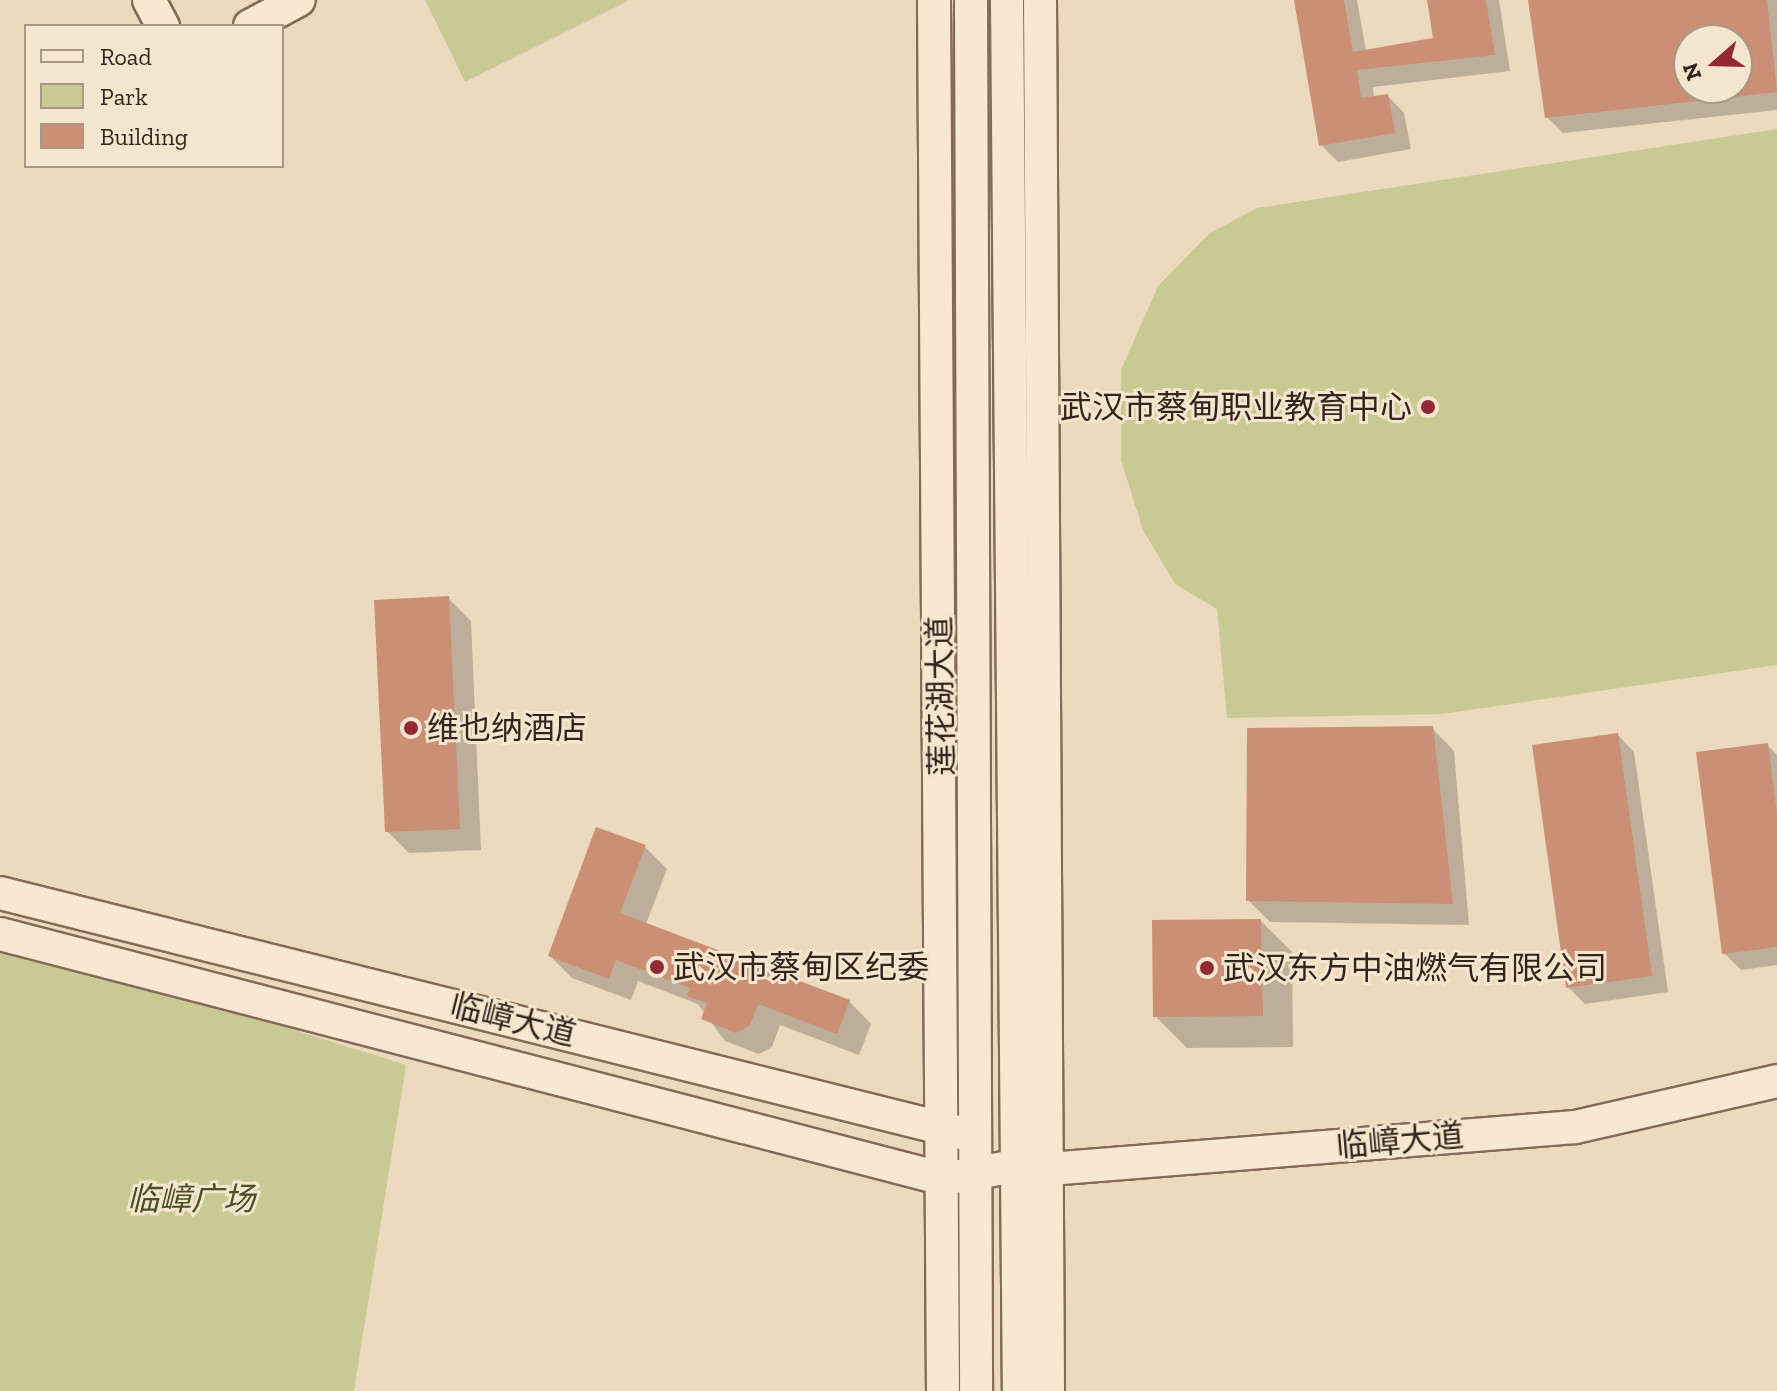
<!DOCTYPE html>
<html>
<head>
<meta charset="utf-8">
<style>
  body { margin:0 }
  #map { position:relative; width:1777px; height:1391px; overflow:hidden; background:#ecdabe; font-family:"Zilla Slab","Noto Sans SC",serif }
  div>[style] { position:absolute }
  .green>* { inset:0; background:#c9ca93 }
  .shadow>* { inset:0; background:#0003 }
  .building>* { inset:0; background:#ca8f75 }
  .roads { filter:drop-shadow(2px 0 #846a58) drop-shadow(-2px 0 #846a58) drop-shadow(0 2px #846a58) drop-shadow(0 -2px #846a58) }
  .minor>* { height:32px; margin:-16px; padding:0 16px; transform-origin:16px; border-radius:16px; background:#f8e8d1 }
  .dots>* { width:22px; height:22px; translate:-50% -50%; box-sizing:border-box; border:4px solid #f4e5ce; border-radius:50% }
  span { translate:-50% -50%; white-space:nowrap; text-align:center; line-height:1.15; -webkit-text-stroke:6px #f4e5ce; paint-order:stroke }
  .poi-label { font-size:32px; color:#34251c }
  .right { translate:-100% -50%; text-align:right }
  .left { translate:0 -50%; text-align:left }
  .street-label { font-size:32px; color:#34251c }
  .park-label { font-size:32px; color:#4a5023; font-style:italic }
  .legend { position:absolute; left:24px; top:24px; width:260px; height:144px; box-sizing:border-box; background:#f4e5ce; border:2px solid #a79887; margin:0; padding:10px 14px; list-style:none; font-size:24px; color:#34251c }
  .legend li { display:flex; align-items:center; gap:16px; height:40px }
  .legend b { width:40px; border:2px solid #a79887 }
  .north { position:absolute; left:1673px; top:24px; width:80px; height:80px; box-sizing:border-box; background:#f4e5ce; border:2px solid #a79887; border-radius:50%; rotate:250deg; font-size:22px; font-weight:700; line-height:32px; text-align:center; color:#34251c }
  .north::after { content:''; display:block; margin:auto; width:28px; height:36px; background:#922935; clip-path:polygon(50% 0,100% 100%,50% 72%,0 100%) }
</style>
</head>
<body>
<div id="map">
  <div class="green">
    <i style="clip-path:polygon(425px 0,628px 0,628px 1px,465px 82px)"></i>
    <i style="clip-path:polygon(1777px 129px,1777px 665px,1442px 714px,1227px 718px,1217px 609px,1175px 584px,1143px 530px,1121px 460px,1121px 370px,1158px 286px,1210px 233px,1257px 208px)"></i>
    <i style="clip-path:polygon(0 949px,139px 981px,406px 1065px,354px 1391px,0 1391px)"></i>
  </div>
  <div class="shadow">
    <i style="clip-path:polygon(1296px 0,1357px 0,1366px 51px,1435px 40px,1429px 0,1499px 0,1510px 71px,1373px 87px,1374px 98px,1388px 96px,1404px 113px,1411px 149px,1338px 162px,1321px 145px)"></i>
    <i style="clip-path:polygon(evenodd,1530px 0,1777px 0,1777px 110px,1563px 133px,1547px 117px,1530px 0,1689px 40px,1737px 40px,1737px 88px,1689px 88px,1689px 40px)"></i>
    <i style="clip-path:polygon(448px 598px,471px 621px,481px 850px,409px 853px,387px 831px)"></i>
    <i style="clip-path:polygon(1432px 728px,1454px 751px,1469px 925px,1270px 922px,1248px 900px)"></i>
    <i style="clip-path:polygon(1618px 735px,1634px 752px,1668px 992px,1585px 1004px,1568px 987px)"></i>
    <i style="clip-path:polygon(1767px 745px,1777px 755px,1777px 965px,1741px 970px,1724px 953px)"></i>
    <i style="clip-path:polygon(645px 847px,667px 869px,646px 924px,849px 1001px,871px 1024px,859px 1055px,780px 1025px,772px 1047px,759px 1054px,725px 1041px,698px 1004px,638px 981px,631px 1000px,572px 978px,550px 956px)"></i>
    <i style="clip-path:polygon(1261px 921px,1292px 952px,1293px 1047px,1187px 1048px,1155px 1016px)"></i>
  </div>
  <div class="building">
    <i style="clip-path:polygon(1294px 0,1344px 0,1353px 52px,1433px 38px,1427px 0,1486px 0,1495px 55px,1357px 70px,1361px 98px,1388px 94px,1395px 133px,1319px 146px)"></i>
    <i style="clip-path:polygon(evenodd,1528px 0,1767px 0,1777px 92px,1545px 118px,1528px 0,1689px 40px,1737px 40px,1737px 88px,1689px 88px,1689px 40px)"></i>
    <i style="clip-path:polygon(449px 596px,460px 829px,385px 832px,374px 600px)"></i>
    <i style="clip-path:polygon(1433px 726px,1453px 904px,1246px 901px,1247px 728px)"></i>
    <i style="clip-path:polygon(1618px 733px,1652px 976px,1566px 988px,1532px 745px)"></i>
    <i style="clip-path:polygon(1768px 743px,1777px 814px,1777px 947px,1722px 954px,1696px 752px)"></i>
    <i style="clip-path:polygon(596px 827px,646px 845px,620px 913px,850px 1000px,837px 1034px,758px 1004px,750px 1025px,736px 1033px,701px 1019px,707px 1003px,687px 996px,690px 988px,616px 960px,609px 979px,548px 956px)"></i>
    <i style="clip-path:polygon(1261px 919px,1263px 1016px,1153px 1017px,1152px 920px)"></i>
  </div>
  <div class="roads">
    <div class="minor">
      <i style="left:149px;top:0;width:30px;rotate:62deg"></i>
      <i style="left:934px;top:0;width:1391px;rotate:89.63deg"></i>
      <i style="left:971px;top:0;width:1391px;rotate:89.79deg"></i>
      <i style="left:1007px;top:0;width:1391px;rotate:89.51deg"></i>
      <i style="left:1040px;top:0;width:1391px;rotate:89.67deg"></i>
      <i style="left:250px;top:26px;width:55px;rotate:-28deg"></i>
      <i style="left:0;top:893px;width:995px;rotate:14.02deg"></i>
      <i style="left:0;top:934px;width:975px;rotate:14.55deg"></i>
      <i style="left:944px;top:1179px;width:77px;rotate:-10.4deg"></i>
      <i style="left:1020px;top:1165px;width:29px;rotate:8deg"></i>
      <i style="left:1049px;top:1169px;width:528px;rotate:-4.57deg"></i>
      <i style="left:1575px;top:1127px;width:207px;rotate:-12.8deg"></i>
    </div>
  </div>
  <div class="dots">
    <i style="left:1428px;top:407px;background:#922935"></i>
    <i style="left:411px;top:728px;background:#922935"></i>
    <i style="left:657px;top:967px;background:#922935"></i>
    <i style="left:1207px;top:968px;background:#922935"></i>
  </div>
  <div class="poi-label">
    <span class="right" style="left:1412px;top:407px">武汉市蔡甸职业教育中心</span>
    <span class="left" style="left:427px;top:728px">维也纳酒店</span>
    <span class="left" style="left:673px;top:967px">武汉市蔡甸区纪委</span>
    <span class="left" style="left:1223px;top:968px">武汉东方中油燃气有限公司</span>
  </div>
  <div class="street-label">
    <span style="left:941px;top:696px;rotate:-91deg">莲花湖大道</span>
    <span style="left:513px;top:1020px;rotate:14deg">临嶂大道</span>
    <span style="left:1400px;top:1141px;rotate:-5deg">临嶂大道</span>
  </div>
  <div class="park-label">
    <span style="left:191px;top:1199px">临嶂广场</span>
  </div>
  <ul class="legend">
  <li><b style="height:10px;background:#f8e8d1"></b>Road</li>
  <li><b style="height:22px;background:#c9ca93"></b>Park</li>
  <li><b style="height:22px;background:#ca8f75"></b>Building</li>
  </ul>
  <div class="north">N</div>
</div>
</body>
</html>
